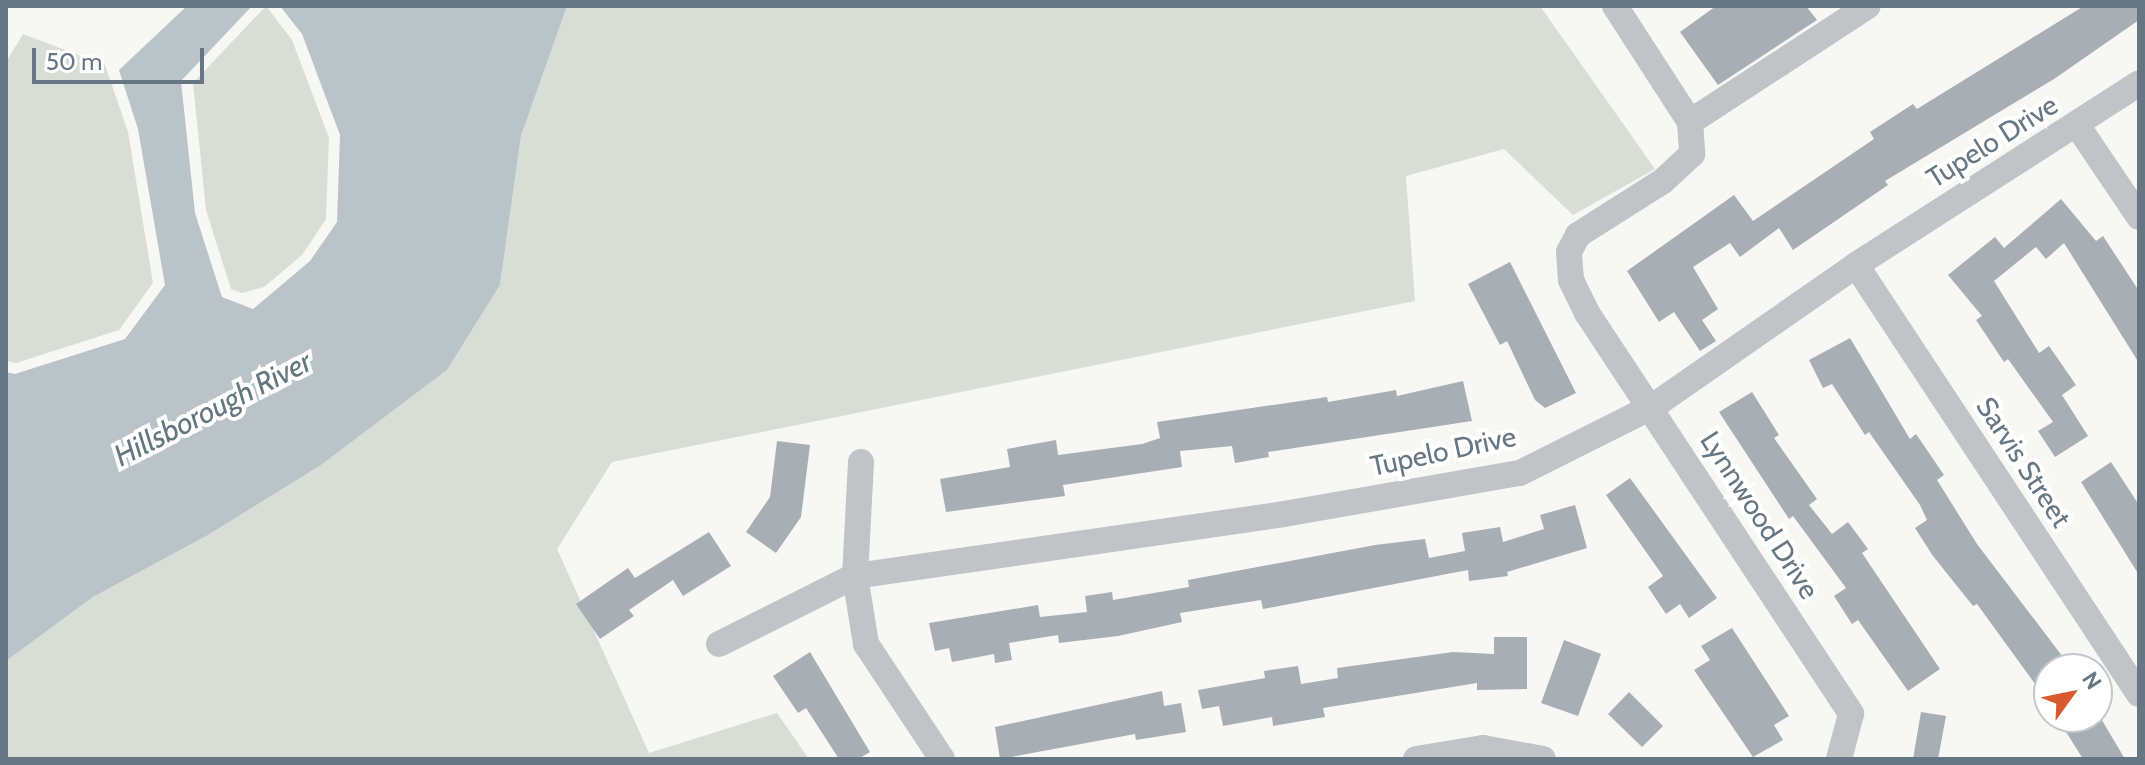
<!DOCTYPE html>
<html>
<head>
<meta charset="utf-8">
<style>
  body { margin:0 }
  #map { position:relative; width:2145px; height:765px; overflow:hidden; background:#f7f7f4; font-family:Cabin,sans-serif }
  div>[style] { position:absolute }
  .green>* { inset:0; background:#d8ddd5 }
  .water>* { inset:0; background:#b9c3c8 }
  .building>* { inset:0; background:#a7afb4 }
  .minor>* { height:26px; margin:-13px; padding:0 13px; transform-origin:13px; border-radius:13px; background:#c0c4c7 }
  span { translate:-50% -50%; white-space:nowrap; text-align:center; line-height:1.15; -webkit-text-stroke:8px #fff; paint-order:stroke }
  .street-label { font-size:28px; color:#677683 }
  .water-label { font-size:30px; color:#63777f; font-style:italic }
  .frame { position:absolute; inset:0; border:8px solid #677683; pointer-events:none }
  .north { position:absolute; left:2033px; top:653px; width:80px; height:80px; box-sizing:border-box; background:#fff; border:2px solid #c2c8cd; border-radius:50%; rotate:57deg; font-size:22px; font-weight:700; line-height:32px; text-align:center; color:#677683 }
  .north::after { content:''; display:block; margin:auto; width:28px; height:36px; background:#da5a30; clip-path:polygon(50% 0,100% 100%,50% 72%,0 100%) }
  .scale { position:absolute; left:32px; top:48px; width:172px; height:36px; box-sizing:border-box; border:4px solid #677683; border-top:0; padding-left:10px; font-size:24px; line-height:28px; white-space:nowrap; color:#677683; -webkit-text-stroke:6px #fff; paint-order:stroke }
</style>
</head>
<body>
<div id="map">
  <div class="green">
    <i style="clip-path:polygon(266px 6px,292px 40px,329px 138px,326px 219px,302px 255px,264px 287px,242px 293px,231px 289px,206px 210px,193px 83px)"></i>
    <i style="clip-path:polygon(567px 6px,1540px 6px,1655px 169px,1573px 215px,1504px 149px,1406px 176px,1415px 301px,612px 462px,557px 549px,649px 753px,777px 713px,809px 759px,6px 759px,6px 661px,93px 597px,208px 535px,321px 465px,447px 370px,500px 285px,521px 136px)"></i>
    <i style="clip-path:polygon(23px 34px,105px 65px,128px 132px,153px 283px,119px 330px,16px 363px,6px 361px,6px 62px)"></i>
  </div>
  <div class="water">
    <i style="clip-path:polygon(187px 6px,252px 6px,181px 81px,195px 213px,222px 297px,253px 309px,310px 261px,337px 222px,340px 135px,302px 34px,280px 6px,567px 6px,521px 136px,500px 285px,447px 370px,321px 465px,208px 535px,93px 597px,6px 661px,6px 372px,15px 374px,125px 339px,165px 285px,138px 129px,119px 70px)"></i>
  </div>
  <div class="building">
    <i style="clip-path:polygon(1716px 6px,1806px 6px,1817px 20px,1718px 85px,1680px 32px)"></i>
    <i style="clip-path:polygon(2084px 6px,2139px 6px,2139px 20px,2054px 79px,1885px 181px,1888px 185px,1793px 250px,1779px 228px,1740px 257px,1730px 243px,1693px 267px,1718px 309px,1702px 320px,1716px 341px,1700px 351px,1674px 312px,1659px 322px,1627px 271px,1734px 195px,1753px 221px,1874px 139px,1870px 132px,1913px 104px,1917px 109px)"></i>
    <i style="clip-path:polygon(2061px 199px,2096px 241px,2103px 236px,2139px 291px,2139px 363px,2064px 243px,2046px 259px,2036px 247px,1994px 281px,2039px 353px,2049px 346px,2076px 385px,2062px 395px,2088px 436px,2055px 457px,2038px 431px,2053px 422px,2008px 359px,2004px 362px,1976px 320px,1982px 316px,1948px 275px,1995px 237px,2004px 248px)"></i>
    <i style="clip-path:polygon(1510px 262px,1576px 393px,1545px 408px,1535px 400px,1507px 341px,1500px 345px,1468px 284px)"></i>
    <i style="clip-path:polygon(1850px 338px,1910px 439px,1916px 434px,1944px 475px,1937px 480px,1977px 544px,2072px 669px,2049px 669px,2049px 703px,1977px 604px,1973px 606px,1933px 556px,1915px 528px,1927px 520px,1920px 505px,1869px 432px,1865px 435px,1832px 384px,1823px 388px,1809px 360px)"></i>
    <i style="clip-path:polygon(1463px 381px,1472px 421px,1268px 452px,1269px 457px,1235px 463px,1232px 446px,1180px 451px,1182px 467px,1063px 485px,1065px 496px,946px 512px,940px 479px,1010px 467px,1007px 449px,1056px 440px,1058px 455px,1142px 444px,1160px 438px,1157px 422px,1327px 397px,1328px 402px,1396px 390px,1397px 396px)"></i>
    <i style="clip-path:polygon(1752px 392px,1779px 435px,1774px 438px,1817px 499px,1809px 505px,1832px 534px,1848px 522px,1868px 549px,1862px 553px,1940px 669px,1908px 691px,1858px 620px,1852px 624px,1834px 596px,1846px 588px,1793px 516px,1789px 519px,1719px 412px)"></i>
    <i style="clip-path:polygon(777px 441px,810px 445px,801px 517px,776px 553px,746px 532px,770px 497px)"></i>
    <i style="clip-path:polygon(2111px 462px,2139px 505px,2139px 575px,2081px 482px)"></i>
    <i style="clip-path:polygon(1630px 478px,1717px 598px,1689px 618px,1680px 604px,1666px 614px,1648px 587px,1663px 576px,1606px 495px)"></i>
    <i style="clip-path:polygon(1575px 505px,1587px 548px,1507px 572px,1508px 576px,1469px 581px,1468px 570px,1263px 609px,1261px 600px,1180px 613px,1182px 622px,1118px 636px,1059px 643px,1058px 635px,1009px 643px,1012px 660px,995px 663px,994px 654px,952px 662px,949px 648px,935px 651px,929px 623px,1038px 605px,1040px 617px,1087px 612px,1085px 596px,1112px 592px,1113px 600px,1189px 587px,1188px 580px,1375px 545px,1425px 539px,1429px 558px,1465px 551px,1462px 533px,1500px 527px,1503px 542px,1544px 529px,1540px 515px)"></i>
    <i style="clip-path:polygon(709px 532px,731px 566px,683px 596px,673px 580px,629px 610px,634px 616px,600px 639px,576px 604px,628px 568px,635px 578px)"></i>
    <i style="clip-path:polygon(1732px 628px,1789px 716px,1774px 725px,1783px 740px,1753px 757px,1694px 670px,1710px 660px,1701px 646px)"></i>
    <i style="clip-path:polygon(1494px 637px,1527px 637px,1527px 689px,1477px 690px,1477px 683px,1323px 708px,1325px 717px,1273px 726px,1272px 717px,1223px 726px,1219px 706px,1202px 709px,1198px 690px,1265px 678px,1264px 671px,1298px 666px,1301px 684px,1338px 678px,1337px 668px,1453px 652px,1494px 654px)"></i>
    <i style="clip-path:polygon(1564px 640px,1601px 654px,1578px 716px,1541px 703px)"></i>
    <i style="clip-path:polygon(810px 652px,870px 752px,858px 759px,839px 759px,806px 708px,798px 713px,773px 676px)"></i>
    <i style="clip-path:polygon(1162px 691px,1164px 706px,1181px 703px,1186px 732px,1136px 740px,1135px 734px,1000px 759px,995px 727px)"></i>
    <i style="clip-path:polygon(1629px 692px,1663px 726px,1642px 747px,1608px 714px)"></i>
    <i style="clip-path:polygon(1921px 712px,1946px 716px,1938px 759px,1913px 759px)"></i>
    <i style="clip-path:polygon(2080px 717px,2100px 717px,2125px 759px,2083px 759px,2063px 727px)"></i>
  </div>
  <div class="minor">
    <i style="left:1615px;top:6px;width:138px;rotate:57.1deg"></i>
    <i style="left:1690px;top:122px;width:32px;rotate:86deg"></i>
    <i style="left:1692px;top:154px;width:40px;rotate:137deg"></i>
    <i style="left:1663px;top:181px;width:101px;rotate:147.6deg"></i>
    <i style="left:1578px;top:235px;width:19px;rotate:118deg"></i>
    <i style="left:1569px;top:252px;width:28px;rotate:86deg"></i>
    <i style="left:1571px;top:280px;width:37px;rotate:64deg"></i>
    <i style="left:1587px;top:313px;width:480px;rotate:56.6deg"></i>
    <i style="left:1851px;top:714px;width:47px;rotate:104.9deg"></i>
    <i style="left:1690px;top:122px;width:212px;rotate:-33.1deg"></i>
    <i style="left:2077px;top:125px;width:111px;rotate:56deg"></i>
    <i style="left:1856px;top:265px;width:514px;rotate:56.59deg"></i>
    <i style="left:861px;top:462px;width:114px;rotate:93deg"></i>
    <i style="left:855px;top:576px;width:69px;rotate:80.8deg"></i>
    <i style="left:866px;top:644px;width:138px;rotate:56.5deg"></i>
    <i style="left:719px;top:644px;width:152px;rotate:-26.6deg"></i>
    <i style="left:855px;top:576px;width:433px;rotate:-8.2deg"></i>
    <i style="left:1284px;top:514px;width:240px;rotate:-9.9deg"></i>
    <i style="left:1520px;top:473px;width:148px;rotate:-26.6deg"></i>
    <i style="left:1652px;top:407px;width:249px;rotate:-34.8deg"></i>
    <i style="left:1856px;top:265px;width:336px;rotate:-32.7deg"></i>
    <i style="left:1416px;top:759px;width:68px;rotate:-9.3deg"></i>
    <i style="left:1483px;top:748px;width:61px;rotate:10.4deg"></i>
  </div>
  <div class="street-label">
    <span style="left:1992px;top:141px;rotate:-32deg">Tupelo Drive</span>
    <span style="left:1443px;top:451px;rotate:-12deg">Tupelo Drive</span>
    <span style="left:2024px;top:462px;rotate:57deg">Sarvis Street</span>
    <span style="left:1760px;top:515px;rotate:57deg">Lynnwood Drive</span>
  </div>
  <div class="water-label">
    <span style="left:213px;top:409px;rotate:-27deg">Hillsborough River</span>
  </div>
  <div class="frame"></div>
  <div class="north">N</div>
  <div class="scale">50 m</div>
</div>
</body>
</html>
